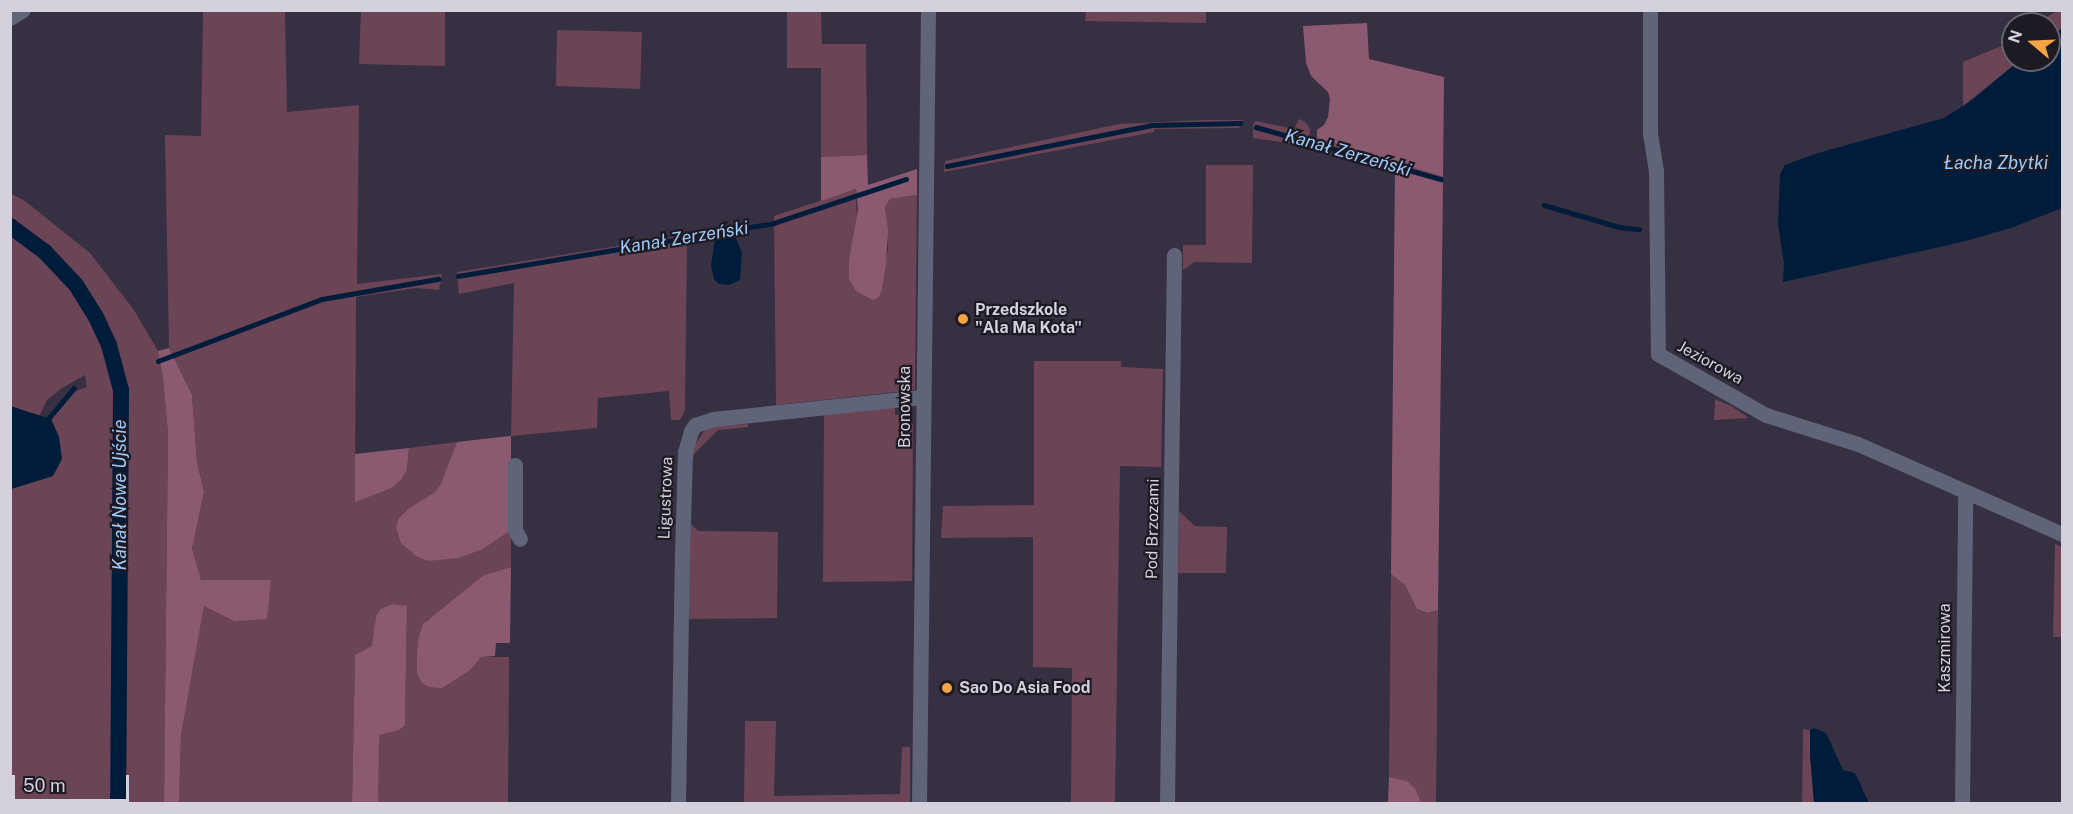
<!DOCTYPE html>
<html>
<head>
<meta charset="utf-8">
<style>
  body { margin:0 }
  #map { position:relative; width:2073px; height:814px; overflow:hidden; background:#373043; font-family:"Public Sans",sans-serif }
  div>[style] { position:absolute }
  .green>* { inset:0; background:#6b4455 }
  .forest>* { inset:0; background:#8c5a70 }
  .water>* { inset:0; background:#001c3b }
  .stream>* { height:4.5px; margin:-2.25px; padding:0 2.25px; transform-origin:2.25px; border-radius:2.25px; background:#001c3b }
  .canal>* { height:16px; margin:-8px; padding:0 8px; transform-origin:8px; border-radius:8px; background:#001c3b }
  .minor>* { height:15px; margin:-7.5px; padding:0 7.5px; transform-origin:7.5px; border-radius:7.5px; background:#5f6478 }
  .tertiary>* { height:15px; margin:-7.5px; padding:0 7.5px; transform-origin:7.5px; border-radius:7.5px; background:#5f6478 }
  .dots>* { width:16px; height:16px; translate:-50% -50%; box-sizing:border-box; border:3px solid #1d1a23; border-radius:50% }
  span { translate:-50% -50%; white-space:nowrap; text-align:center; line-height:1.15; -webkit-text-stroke:4.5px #1d1a23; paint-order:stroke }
  .poi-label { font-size:16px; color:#d4d0dc; font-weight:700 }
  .left { translate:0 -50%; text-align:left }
  .street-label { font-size:16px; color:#d4d0dc }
  .water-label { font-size:18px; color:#9ecaf9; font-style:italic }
  .frame { position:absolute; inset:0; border:12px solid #d4d0dc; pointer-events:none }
  .north { position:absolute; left:2001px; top:12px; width:60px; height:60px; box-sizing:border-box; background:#1d1a23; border:2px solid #66636d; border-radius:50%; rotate:289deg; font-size:16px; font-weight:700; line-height:24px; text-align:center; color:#d4d0dc }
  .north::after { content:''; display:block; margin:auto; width:21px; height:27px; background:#f3a443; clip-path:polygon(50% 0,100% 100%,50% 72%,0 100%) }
  .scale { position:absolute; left:12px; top:775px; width:117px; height:27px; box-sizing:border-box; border:3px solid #d4d0dc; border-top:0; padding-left:8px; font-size:18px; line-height:21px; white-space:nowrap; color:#d4d0dc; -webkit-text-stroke:4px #1d1a23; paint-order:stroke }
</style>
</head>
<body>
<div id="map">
  <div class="green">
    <i style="clip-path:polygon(203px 11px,285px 11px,287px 112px,359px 105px,357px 284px,442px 274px,439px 290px,416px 288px,356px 297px,355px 501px,392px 488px,401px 480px,407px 470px,409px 448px,457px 442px,442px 484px,434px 493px,403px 513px,408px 549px,428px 561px,483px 549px,511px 530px,511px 567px,484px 575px,459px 597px,427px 620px,418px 638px,417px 652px,417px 673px,475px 660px,481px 657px,509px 657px,508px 803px,378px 803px,378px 735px,405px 725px,407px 607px,393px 604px,375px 620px,375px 638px,372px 646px,355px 656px,352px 803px,179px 803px,181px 735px,204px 605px,234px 621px,270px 580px,201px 581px,192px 547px,204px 492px,197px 462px,192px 395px,169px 348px,165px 135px,201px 136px)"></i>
    <i style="clip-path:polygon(361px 11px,445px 11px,445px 66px,359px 64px)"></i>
    <i style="clip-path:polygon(787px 11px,821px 11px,822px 44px,866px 44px,867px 155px,821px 157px,821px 68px,787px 68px)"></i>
    <i style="clip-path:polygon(1086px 11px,1206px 11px,1206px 23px,1085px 21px)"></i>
    <i style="clip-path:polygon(2057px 11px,2062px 11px,2062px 28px,2049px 38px,2049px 24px,2034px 24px)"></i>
    <i style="clip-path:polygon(557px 30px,642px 32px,640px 89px,556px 86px)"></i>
    <i style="clip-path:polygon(2013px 37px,2013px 60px,2020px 60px,1963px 106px,1963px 62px,2011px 42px)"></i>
    <i style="clip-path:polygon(1299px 119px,1305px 122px,1310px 129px,1309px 146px,1253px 138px,1253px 124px,1256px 121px,1294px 129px)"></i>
    <i style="clip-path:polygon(1206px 120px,1243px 120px,1239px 128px,1154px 129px,1154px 132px,944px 172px,945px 161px,1119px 124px)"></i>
    <i style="clip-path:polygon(1317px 138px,1443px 177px,1443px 183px,1314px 147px)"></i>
    <i style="clip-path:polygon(1206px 165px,1253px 165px,1252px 263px,1194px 262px,1183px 270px,1183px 245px,1206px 245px)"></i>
    <i style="clip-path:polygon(856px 189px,857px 227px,879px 297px,888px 249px,885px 207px,890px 199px,917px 195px,915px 390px,776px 405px,774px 216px)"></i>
    <i style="clip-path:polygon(10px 193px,25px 201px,90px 253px,134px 310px,158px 351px,163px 378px,168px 433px,164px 803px,11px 803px,11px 489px,53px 476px,59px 437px,51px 419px,75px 391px,87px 387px,85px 375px,62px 388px,47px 400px,39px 417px,11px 406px)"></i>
    <i style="clip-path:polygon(685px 235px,687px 243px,685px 410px,680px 420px,671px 420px,669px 391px,598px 398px,597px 428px,511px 436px,514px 283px,459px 294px,457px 272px)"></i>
    <i style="clip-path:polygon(1034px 361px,1121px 361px,1121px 367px,1163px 369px,1161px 467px,1120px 466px,1115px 803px,1071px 803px,1072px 668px,1033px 667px,1033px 537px,941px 538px,943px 506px,1034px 505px)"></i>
    <i style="clip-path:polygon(1715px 399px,1731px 406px,1749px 418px,1714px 420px)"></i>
    <i style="clip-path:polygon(895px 404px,895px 415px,905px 414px,913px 425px,912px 581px,823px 582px,824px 414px)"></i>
    <i style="clip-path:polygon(748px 424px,748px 427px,718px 430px,694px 454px,692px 464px,694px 446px,704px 431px,711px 426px)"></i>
    <i style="clip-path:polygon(692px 467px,691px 524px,698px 531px,778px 532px,777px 618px,687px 619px)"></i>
    <i style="clip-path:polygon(1179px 511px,1195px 526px,1227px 527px,1226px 573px,1178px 573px)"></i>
    <i style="clip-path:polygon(2055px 544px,2062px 547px,2062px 637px,2053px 637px)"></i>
    <i style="clip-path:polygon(1391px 574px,1405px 585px,1417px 609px,1428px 613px,1438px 610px,1436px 803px,1421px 803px,1407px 782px,1389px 777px)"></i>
    <i style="clip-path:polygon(745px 721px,776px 721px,774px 796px,900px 794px,902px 747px,910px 747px,910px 803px,744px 803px)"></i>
    <i style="clip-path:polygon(1803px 729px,1810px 730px,1814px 803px,1802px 804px)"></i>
  </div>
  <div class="forest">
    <i style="clip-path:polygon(1367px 23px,1369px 59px,1444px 77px,1443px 177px,1317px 138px,1317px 130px,1324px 125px,1328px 117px,1330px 99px,1328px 92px,1311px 76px,1306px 63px,1303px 26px)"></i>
    <i style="clip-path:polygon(867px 155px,868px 185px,917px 169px,917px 195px,890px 199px,885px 207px,888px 231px,886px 264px,882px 289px,879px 297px,873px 300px,856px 291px,849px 279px,849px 260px,858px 209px,856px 189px,821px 201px,821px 157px)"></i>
    <i style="clip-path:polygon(1395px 169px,1443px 183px,1438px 610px,1428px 613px,1417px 609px,1405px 585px,1391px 574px)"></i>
    <i style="clip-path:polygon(169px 348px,192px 395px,197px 462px,204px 492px,192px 548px,201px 580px,271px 580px,267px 619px,234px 621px,204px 606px,181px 735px,179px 804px,164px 803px,168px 433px,163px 378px,158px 351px)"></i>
    <i style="clip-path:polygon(511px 436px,511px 530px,483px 549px,458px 558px,428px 561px,416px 556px,401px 543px,396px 527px,399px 518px,408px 509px,434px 493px,441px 484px,457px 442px)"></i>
    <i style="clip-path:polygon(409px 448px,407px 470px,401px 480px,392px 488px,355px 502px,355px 454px)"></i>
    <i style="clip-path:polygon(511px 567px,510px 643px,496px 643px,495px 656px,481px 657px,470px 670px,442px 688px,429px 687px,422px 683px,417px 673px,417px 652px,418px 639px,423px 624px,484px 575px)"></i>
    <i style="clip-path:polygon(393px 604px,407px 606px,405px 725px,399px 730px,379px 735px,378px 803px,352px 803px,355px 655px,372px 646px,376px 616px,381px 609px)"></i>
    <i style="clip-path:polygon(1389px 777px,1407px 781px,1416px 790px,1421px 803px,1388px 803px)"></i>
  </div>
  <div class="water">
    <i style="clip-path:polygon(2062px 28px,2062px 208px,2011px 228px,1962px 242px,1783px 282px,1784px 264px,1778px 224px,1780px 174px,1785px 165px,1818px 153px,1944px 118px,1971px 101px,2020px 60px,2049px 60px,2049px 38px)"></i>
    <i style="clip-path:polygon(724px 234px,735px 236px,742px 253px,740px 280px,729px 285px,719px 284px,714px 279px,711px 265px,715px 239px)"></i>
    <i style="clip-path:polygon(10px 406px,51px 419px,59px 437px,62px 459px,53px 476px,11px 489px)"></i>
    <i style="clip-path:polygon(1814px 728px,1826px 733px,1843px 770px,1855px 773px,1869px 803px,1814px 803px,1810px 756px,1810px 730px)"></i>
  </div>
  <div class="stream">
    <i style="left:1256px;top:127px;width:192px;rotate:15.7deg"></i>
    <i style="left:947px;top:166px;width:209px;rotate:-11.3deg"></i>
    <i style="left:1152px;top:125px;width:88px;rotate:-1.3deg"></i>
    <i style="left:1544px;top:205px;width:78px;rotate:16.3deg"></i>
    <i style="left:1619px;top:227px;width:20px;rotate:6deg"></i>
    <i style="left:458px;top:276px;width:320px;rotate:-9.5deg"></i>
    <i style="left:774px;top:223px;width:139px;rotate:-18.4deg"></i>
    <i style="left:158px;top:361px;width:175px;rotate:-20.7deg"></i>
    <i style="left:322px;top:299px;width:118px;rotate:-9.8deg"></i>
    <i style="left:48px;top:419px;width:40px;rotate:-50deg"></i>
  </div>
  <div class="canal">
    <i style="left:10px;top:226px;width:44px;rotate:36.6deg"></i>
    <i style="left:45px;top:252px;width:45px;rotate:46.8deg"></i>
    <i style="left:76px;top:285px;width:38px;rotate:58deg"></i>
    <i style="left:96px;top:317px;width:31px;rotate:65deg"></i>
    <i style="left:109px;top:345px;width:47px;rotate:75.1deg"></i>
    <i style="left:121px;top:390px;width:414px;rotate:90.4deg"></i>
  </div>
  <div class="minor">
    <i style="left:1650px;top:10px;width:123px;rotate:90deg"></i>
    <i style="left:1650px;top:133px;width:38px;rotate:81deg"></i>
    <i style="left:1656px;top:171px;width:183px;rotate:89.4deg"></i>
    <i style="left:1658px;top:354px;width:124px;rotate:29.5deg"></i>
    <i style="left:1766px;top:415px;width:96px;rotate:17.5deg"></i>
    <i style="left:1858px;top:444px;width:223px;rotate:23.8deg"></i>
    <i style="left:10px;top:18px;width:15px;rotate:-32deg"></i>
    <i style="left:515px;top:465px;width:65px;rotate:90deg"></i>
    <i style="left:515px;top:530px;width:10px;rotate:61deg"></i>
    <i style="left:678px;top:804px;width:250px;rotate:-89.1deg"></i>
    <i style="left:682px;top:554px;width:102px;rotate:-88.3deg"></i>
    <i style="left:685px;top:452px;width:22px;rotate:-74deg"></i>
    <i style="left:691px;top:431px;width:7px;rotate:-56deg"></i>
    <i style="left:695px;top:425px;width:19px;rotate:-18deg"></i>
    <i style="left:713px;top:419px;width:210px;rotate:-6deg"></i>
    <i style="left:1167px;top:804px;width:549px;rotate:-89.27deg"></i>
    <i style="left:1962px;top:804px;width:311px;rotate:-89.4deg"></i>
  </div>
  <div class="tertiary">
    <i style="left:919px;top:804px;width:794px;rotate:-89.35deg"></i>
  </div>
  <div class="dots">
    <i style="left:963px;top:319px;background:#f3a443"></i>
    <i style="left:947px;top:688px;background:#f3a443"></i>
  </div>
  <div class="poi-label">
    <span class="left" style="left:975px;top:319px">Przedszkole<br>"Ala Ma Kota"</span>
    <span class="left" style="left:959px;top:688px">Sao Do Asia Food</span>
  </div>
  <div class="street-label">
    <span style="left:1710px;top:363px;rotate:29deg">Jeziorowa</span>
    <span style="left:905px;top:407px;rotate:-90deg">Bronowska</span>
    <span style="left:666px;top:498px;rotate:-88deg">Ligustrowa</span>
    <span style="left:1153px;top:529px;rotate:-89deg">Pod Brzozami</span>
    <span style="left:1945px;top:648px;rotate:-90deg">Kaszmirowa</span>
  </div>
  <div class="water-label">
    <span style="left:1348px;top:153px;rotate:16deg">Kanał Zerzeński</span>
    <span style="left:1996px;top:163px">Łacha Zbytki</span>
    <span style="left:684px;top:238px;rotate:-9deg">Kanał Zerzeński</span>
    <span style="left:120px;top:495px;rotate:-90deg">Kanał Nowe Ujście</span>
  </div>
  <div class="frame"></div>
  <div class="north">N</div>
  <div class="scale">50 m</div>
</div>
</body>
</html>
